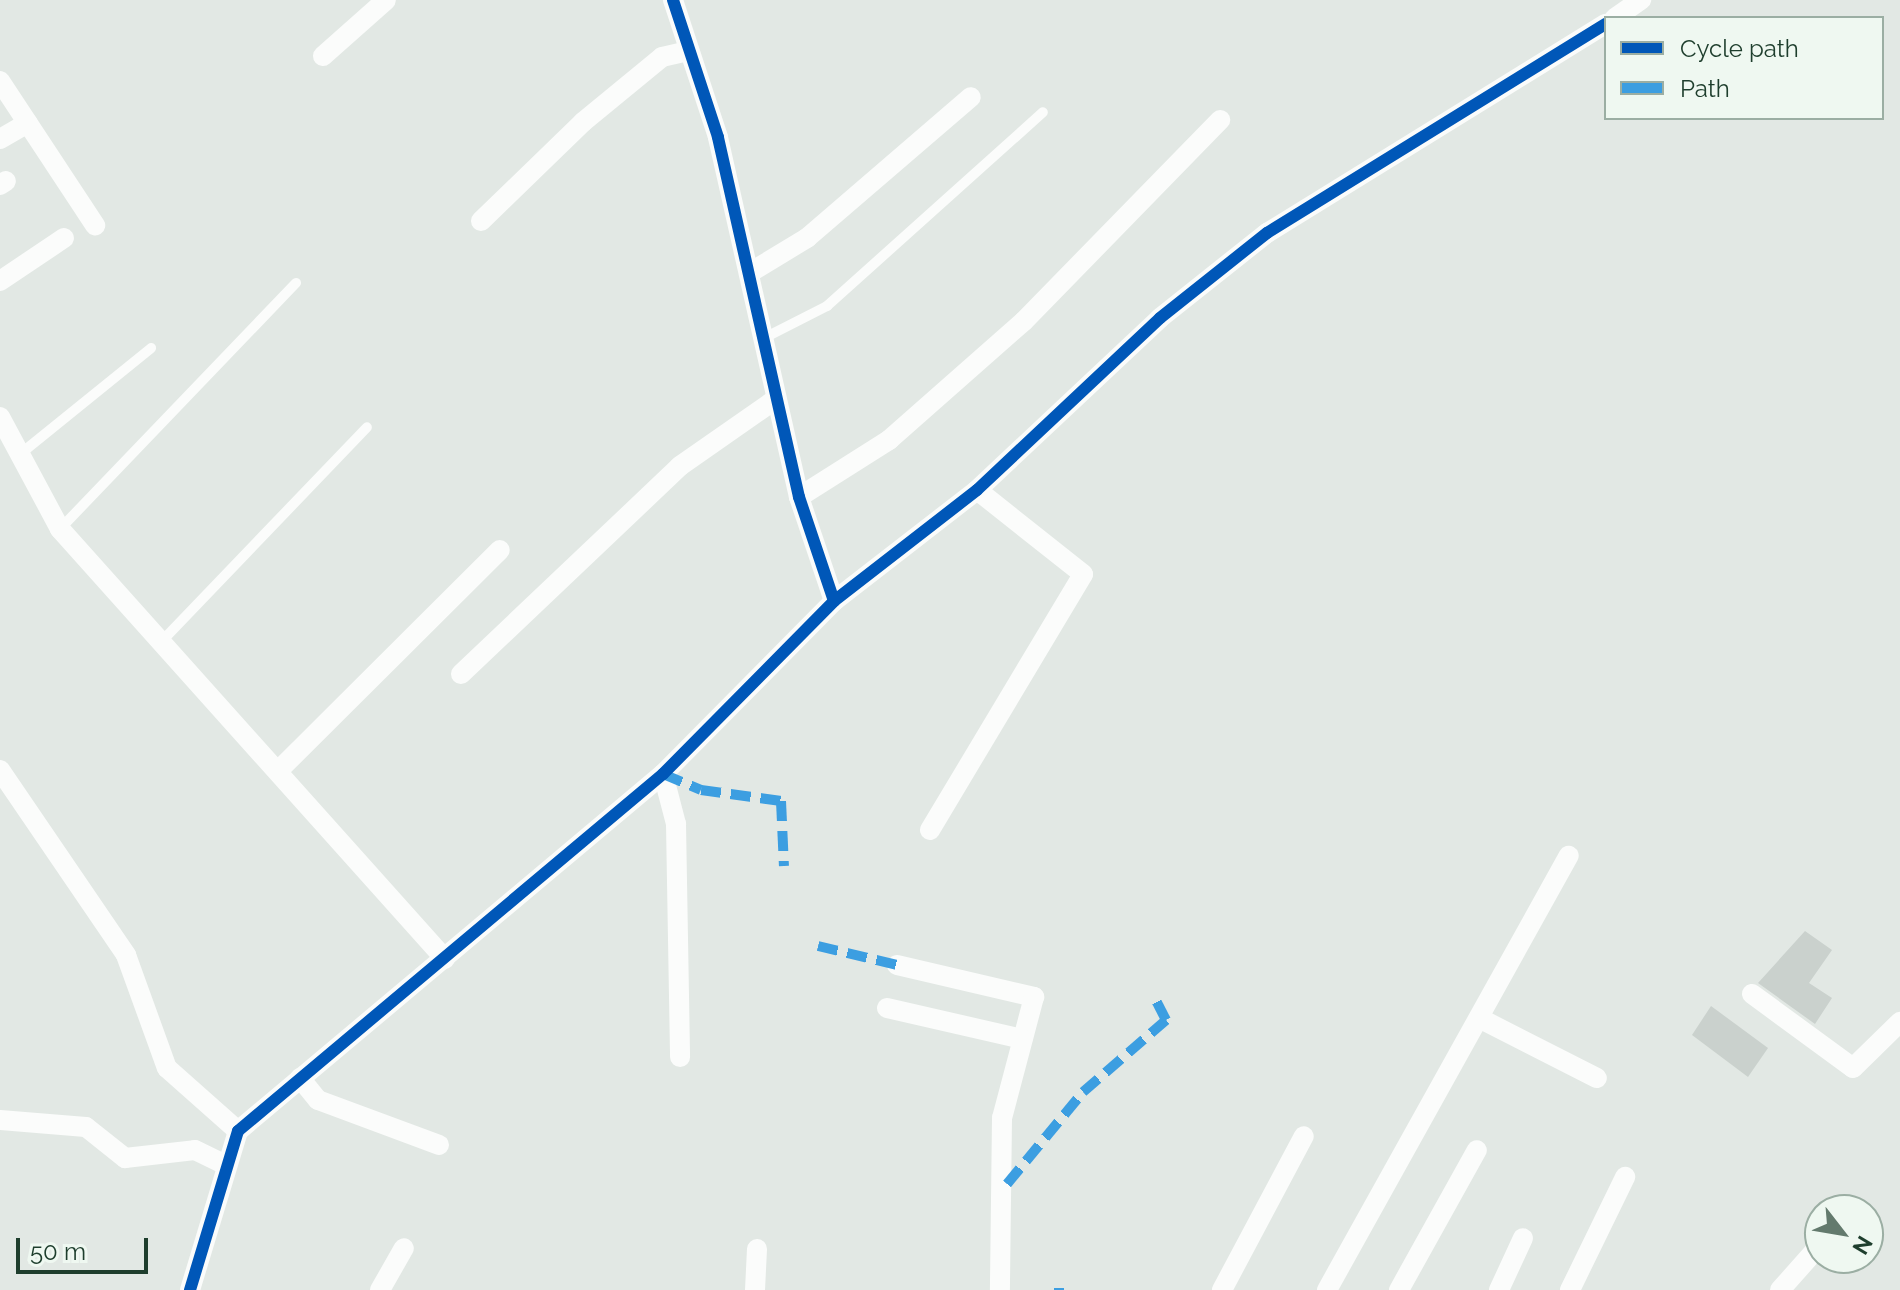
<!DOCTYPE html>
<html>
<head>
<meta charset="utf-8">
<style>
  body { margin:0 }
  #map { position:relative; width:1900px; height:1290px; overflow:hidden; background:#e2e8e4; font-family:Raleway,sans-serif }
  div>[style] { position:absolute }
  .building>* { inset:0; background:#cad1cd }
  .service>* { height:10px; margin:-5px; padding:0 5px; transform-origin:5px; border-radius:5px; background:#fbfcfb }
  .minor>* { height:20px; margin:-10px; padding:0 10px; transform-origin:10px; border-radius:10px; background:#fbfcfb }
  .quiet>* { height:10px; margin-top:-5px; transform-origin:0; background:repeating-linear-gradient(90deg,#3c9ee1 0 20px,transparent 0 30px) }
  .cycleway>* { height:12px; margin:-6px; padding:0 6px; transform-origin:6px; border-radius:6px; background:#0057b8 }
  span { translate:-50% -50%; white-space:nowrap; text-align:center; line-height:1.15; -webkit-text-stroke:6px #eff8f1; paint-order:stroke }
  .legend { position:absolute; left:1604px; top:16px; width:280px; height:104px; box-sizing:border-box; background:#eff8f1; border:2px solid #9baea3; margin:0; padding:10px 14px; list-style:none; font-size:24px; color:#1e3e2d }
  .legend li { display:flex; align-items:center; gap:16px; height:40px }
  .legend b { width:40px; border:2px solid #9baea3 }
  .north { position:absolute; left:1804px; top:1194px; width:80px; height:80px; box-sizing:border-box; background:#eff8f1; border:2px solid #9baea3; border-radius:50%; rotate:121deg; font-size:22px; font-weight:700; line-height:32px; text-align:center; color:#1e3e2d }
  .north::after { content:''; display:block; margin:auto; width:28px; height:36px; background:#637a6d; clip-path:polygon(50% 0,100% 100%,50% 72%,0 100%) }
  .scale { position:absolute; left:16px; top:1238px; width:132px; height:36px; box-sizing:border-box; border:4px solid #1e3e2d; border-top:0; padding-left:10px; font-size:24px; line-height:28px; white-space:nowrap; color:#1e3e2d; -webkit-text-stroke:6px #eff8f1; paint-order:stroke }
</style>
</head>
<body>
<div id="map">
  <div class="building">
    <i style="clip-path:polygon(1805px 931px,1832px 950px,1809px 983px,1832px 998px,1815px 1024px,1758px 983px)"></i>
    <i style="clip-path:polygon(1711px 1006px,1768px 1048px,1748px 1077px,1692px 1035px)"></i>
  </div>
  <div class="service">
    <i style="left:764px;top:338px;width:71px;rotate:-26.9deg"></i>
    <i style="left:827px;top:306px;width:290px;rotate:-41.9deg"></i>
    <i style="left:19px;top:455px;width:170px;rotate:-39deg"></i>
    <i style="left:60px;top:529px;width:341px;rotate:-46.2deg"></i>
    <i style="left:162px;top:641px;width:296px;rotate:-46.2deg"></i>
  </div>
  <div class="minor">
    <i style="left:1615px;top:18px;width:32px;rotate:-35deg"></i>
    <i style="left:323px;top:56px;width:84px;rotate:-41.6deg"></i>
    <i style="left:0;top:81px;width:173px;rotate:56.6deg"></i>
    <i style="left:0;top:139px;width:32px;rotate:-30deg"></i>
    <i style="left:0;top:185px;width:7px;rotate:-34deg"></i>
    <i style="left:481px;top:221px;width:142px;rotate:-44.1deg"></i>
    <i style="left:583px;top:122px;width:102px;rotate:-39.4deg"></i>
    <i style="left:662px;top:57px;width:28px;rotate:-13deg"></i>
    <i style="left:751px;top:272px;width:66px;rotate:-31.3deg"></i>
    <i style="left:807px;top:238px;width:216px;rotate:-40.7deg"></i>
    <i style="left:0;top:281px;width:77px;rotate:-33.9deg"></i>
    <i style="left:0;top:417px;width:127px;rotate:61.8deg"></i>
    <i style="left:60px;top:529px;width:577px;rotate:48.16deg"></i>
    <i style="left:799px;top:497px;width:107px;rotate:-32.3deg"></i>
    <i style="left:889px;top:440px;width:180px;rotate:-41.4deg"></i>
    <i style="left:1024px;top:321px;width:281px;rotate:-45.7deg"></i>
    <i style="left:834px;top:601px;width:181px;rotate:-37.8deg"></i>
    <i style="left:977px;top:490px;width:251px;rotate:-43.2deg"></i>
    <i style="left:1160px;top:318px;width:137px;rotate:-38.5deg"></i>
    <i style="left:1267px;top:233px;width:398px;rotate:-31.7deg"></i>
    <i style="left:461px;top:674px;width:302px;rotate:-43.5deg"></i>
    <i style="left:680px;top:466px;width:117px;rotate:-34.9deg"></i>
    <i style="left:0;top:770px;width:224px;rotate:55.7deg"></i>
    <i style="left:126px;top:955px;width:120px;rotate:70.1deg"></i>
    <i style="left:167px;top:1068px;width:95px;rotate:41.6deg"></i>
    <i style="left:278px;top:771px;width:313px;rotate:-44.9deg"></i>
    <i style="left:663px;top:774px;width:52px;rotate:75.4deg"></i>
    <i style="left:676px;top:824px;width:233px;rotate:89deg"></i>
    <i style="left:930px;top:830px;width:298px;rotate:-59.1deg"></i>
    <i style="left:1083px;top:574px;width:135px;rotate:-141.6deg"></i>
    <i style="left:897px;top:965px;width:141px;rotate:13.1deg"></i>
    <i style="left:1034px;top:997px;width:125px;rotate:104.8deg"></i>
    <i style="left:1002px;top:1118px;width:172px;rotate:90.7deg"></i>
    <i style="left:1752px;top:994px;width:125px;rotate:36.2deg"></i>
    <i style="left:1853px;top:1068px;width:66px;rotate:-44.4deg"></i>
    <i style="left:887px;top:1008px;width:139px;rotate:12.9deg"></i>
    <i style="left:1481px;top:1019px;width:130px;rotate:27deg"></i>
    <i style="left:300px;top:1078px;width:28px;rotate:51deg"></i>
    <i style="left:318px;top:1100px;width:129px;rotate:20.4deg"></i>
    <i style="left:0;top:1120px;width:86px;rotate:4.7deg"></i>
    <i style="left:86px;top:1127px;width:50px;rotate:38.5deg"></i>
    <i style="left:125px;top:1158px;width:70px;rotate:-6.5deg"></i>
    <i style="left:195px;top:1150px;width:32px;rotate:26deg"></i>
    <i style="left:1851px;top:1210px;width:4px;rotate:-45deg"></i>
    <i style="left:190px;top:1290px;width:166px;rotate:-73.2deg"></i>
    <i style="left:238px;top:1131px;width:555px;rotate:-40.03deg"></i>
    <i style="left:663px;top:774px;width:243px;rotate:-45.3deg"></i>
    <i style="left:834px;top:601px;width:110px;rotate:-108.6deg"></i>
    <i style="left:799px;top:497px;width:369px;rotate:-102.7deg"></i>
    <i style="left:718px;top:137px;width:144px;rotate:-108.2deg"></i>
    <i style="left:380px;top:1290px;width:48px;rotate:-60.3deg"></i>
    <i style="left:755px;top:1290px;width:41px;rotate:-87.2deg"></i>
    <i style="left:1222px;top:1290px;width:174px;rotate:-62deg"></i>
    <i style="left:1327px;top:1290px;width:497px;rotate:-60.9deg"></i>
    <i style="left:1399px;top:1290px;width:160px;rotate:-60.9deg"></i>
    <i style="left:1499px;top:1290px;width:57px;rotate:-65.2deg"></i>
    <i style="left:1570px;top:1290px;width:126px;rotate:-64deg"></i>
    <i style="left:1780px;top:1290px;width:60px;rotate:-48.4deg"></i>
  </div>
  <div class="quiet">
    <i style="left:663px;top:774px;width:41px;rotate:22.8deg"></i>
    <i style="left:701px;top:790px;width:81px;rotate:7.8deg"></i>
    <i style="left:781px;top:801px;width:65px;rotate:87.4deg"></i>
    <i style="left:818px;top:946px;width:81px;rotate:13.5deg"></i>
    <i style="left:1007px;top:1184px;width:119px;rotate:-50.4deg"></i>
    <i style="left:1083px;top:1092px;width:110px;rotate:-40.9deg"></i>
    <i style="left:1166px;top:1020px;width:22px;rotate:-117deg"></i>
    <i style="left:1059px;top:1288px;width:2px;rotate:90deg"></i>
  </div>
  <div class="cycleway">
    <i style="left:834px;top:601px;width:181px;rotate:-37.8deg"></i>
    <i style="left:977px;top:490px;width:251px;rotate:-43.2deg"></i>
    <i style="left:1160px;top:318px;width:137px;rotate:-38.5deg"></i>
    <i style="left:1267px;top:233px;width:398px;rotate:-31.7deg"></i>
    <i style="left:190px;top:1290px;width:166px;rotate:-73.2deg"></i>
    <i style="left:238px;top:1131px;width:555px;rotate:-40.03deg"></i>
    <i style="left:663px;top:774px;width:243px;rotate:-45.3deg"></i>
    <i style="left:834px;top:601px;width:110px;rotate:-108.6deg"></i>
    <i style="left:799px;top:497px;width:369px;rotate:-102.7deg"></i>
    <i style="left:718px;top:137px;width:144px;rotate:-108.2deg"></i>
  </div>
  <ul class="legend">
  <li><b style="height:10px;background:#0057b8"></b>Cycle path</li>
  <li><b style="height:10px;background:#3c9ee1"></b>Path</li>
  </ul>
  <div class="north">N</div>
  <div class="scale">50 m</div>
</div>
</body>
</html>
